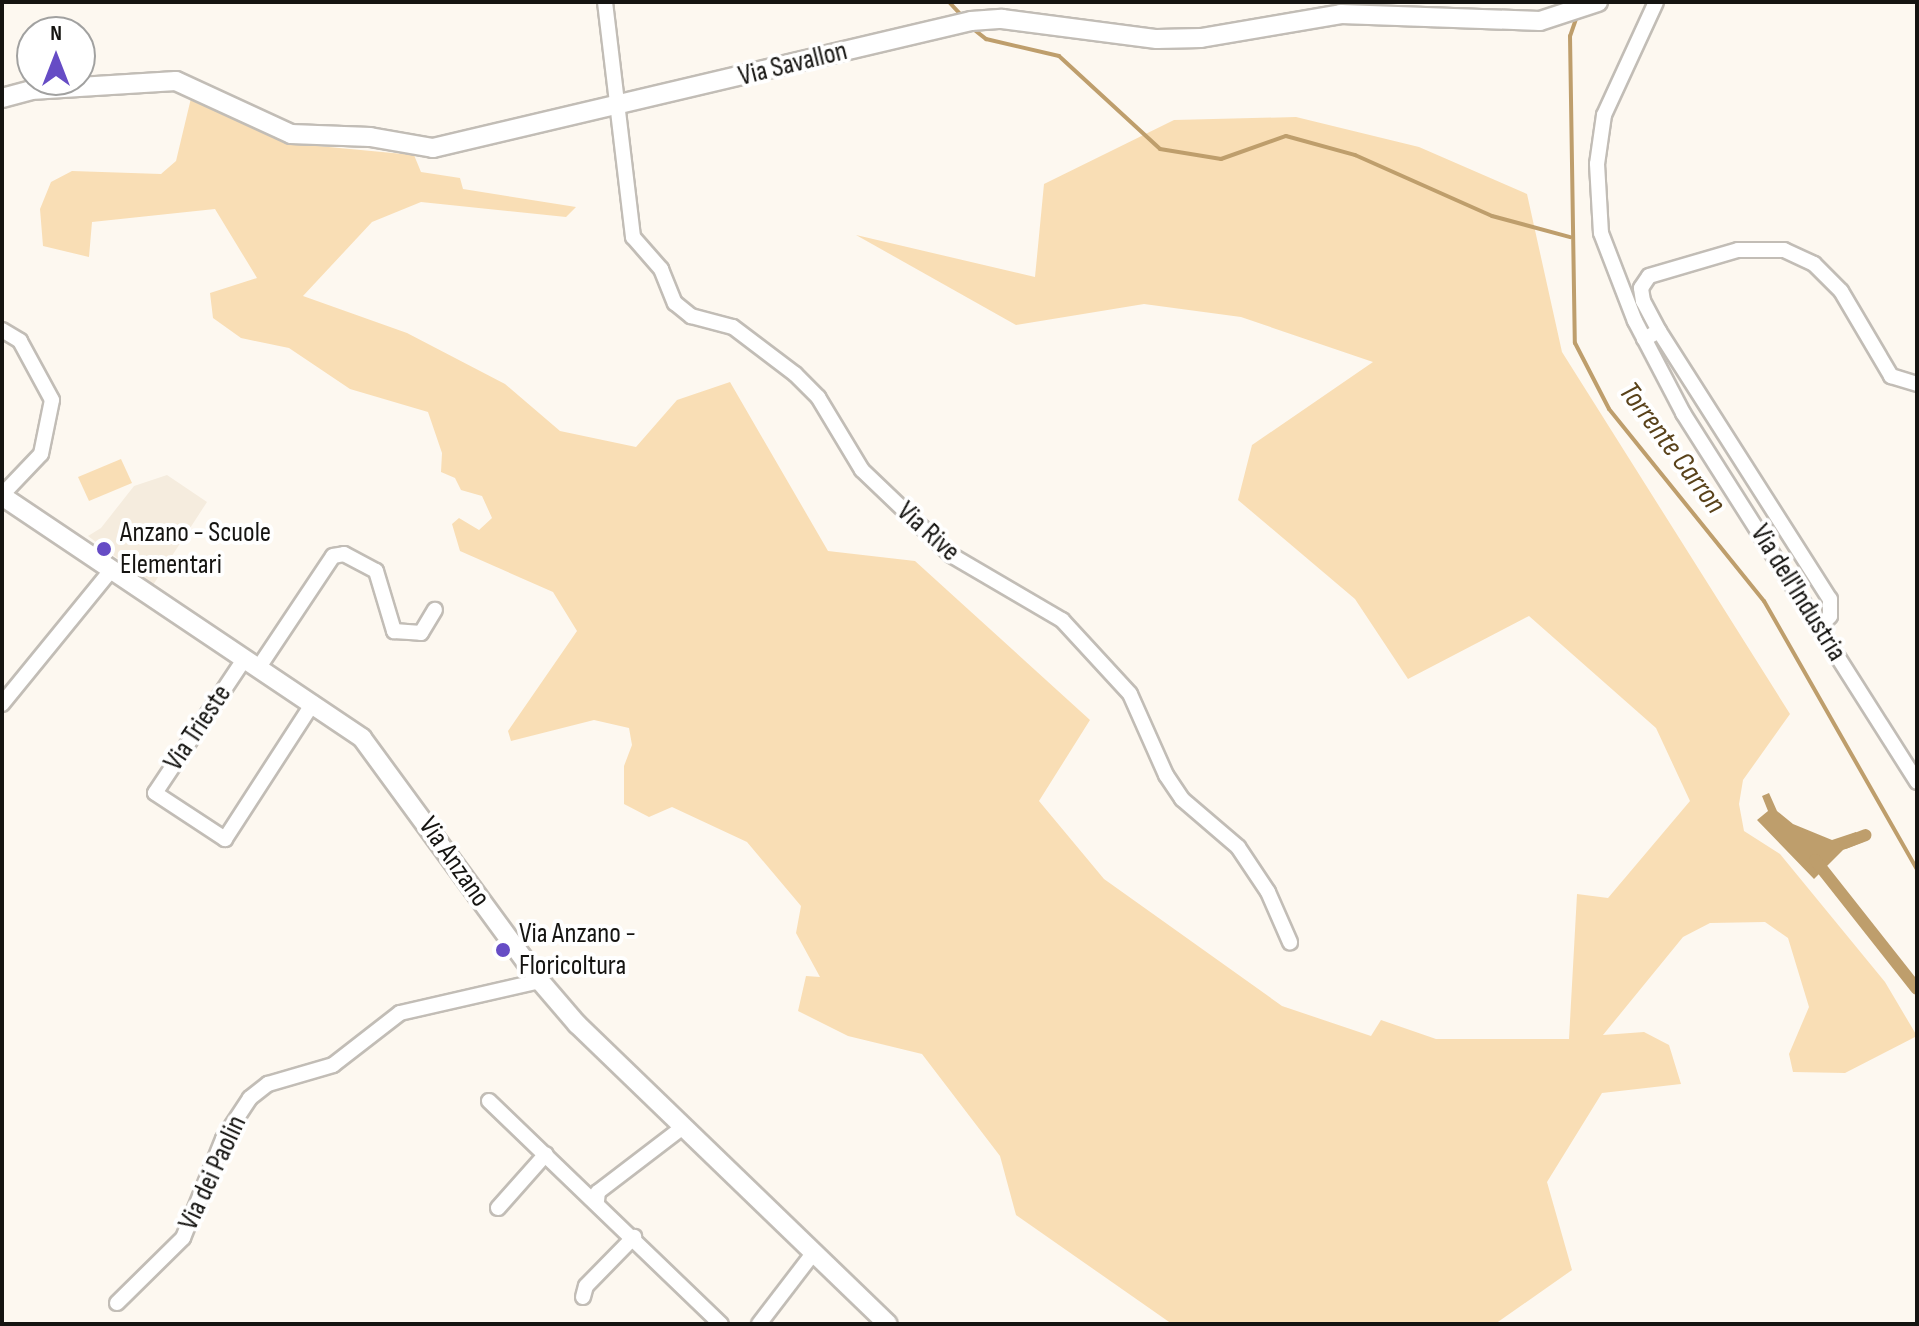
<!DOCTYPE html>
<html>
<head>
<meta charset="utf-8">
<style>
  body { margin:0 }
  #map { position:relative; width:1919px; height:1326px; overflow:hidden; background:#fdf8f0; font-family:"Sofia Sans Condensed",sans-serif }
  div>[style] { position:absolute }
  .built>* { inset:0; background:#f5ecde }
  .green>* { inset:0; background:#f9deb5 }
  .water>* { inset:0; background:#be9e6c }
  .stream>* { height:4px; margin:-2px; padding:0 2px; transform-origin:2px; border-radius:2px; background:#be9e6c }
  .canal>* { height:12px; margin:-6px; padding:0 6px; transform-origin:6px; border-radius:6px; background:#be9e6c }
  .roads { filter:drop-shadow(2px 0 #c2bdb6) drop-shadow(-2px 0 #c2bdb6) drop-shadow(0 2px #c2bdb6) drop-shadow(0 -2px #c2bdb6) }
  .minor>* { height:14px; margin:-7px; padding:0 7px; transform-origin:7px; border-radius:7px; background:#fff }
  .major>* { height:18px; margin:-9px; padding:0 9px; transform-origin:9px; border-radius:9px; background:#fff }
  .dots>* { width:22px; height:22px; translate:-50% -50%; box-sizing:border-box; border:4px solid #fff; border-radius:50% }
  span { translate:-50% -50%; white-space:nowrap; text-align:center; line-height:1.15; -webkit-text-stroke:8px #fff; paint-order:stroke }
  .street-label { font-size:28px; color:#151411 }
  .poi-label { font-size:28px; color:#151411 }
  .left { translate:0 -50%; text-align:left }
  .water-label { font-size:30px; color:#59421a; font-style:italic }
  .frame { position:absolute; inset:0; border:4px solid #151411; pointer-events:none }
  .north { position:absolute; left:16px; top:16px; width:80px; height:80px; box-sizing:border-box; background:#fff; border:2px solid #a1a1a0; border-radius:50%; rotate:0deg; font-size:22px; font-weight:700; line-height:32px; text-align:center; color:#151411 }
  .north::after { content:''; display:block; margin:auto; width:28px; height:36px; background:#664cc5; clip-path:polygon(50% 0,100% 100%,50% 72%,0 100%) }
</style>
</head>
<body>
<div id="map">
  <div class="built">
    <i style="clip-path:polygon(167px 475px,207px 502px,153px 585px,88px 536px,101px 528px,134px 486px)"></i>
  </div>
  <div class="green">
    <i style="clip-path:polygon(192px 94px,286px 143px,414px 155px,421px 172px,460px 178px,463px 189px,576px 207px,566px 217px,421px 202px,372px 222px,303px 296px,407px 333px,505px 384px,560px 431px,636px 447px,677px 400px,730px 382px,828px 551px,915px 561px,1090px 720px,1039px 801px,1104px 879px,1282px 1006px,1371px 1036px,1381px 1020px,1436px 1039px,1569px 1039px,1577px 894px,1608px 898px,1690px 801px,1656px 728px,1529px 616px,1408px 679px,1355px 599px,1238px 500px,1252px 445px,1373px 362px,1241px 317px,1144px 304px,1016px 325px,856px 235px,1035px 277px,1044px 184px,1174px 120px,1296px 117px,1419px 147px,1527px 194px,1562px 352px,1790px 714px,1743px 780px,1739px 804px,1744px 831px,1780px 854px,1885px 982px,1917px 1036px,1845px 1073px,1793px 1072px,1789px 1054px,1809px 1007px,1788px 938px,1765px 922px,1710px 923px,1683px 937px,1603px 1035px,1644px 1032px,1669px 1045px,1681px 1084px,1602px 1093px,1547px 1182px,1572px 1270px,1495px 1324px,1172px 1324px,1016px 1215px,1000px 1156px,922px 1054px,848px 1036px,798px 1011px,806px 976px,820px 977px,796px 933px,801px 906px,747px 842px,672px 807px,649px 817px,624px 804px,624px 766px,632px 745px,629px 728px,594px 720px,511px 741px,508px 731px,577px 631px,553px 592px,460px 551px,452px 524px,459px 518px,479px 530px,492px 518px,482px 496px,461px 490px,455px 478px,441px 472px,442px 453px,428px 412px,350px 389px,289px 348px,241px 338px,213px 318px,210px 293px,257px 278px,215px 209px,92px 222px,89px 257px,43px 246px,40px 209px,51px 182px,72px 171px,161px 174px,176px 161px)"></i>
    <i style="clip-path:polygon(121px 459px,132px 483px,89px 501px,78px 477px)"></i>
  </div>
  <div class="water">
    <i style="clip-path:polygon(1769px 793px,1777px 811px,1793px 824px,1832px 840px,1856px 832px,1863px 842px,1843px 850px,1814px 879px,1757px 820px,1768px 811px,1762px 796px)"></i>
  </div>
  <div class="stream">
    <i style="left:949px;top:2px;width:22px;rotate:47deg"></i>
    <i style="left:1577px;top:16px;width:21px;rotate:109deg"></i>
    <i style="left:1570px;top:36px;width:307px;rotate:89.1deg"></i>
    <i style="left:1575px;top:343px;width:74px;rotate:62.7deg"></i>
    <i style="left:1609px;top:409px;width:247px;rotate:51.1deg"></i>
    <i style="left:1764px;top:601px;width:309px;rotate:60.3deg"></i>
    <i style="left:972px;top:28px;width:18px;rotate:38deg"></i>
    <i style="left:986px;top:39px;width:75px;rotate:13.1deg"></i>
    <i style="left:1059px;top:56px;width:137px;rotate:42.6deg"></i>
    <i style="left:1160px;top:149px;width:62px;rotate:9.3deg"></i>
    <i style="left:1221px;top:159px;width:69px;rotate:-19.5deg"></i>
    <i style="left:1286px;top:136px;width:72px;rotate:15.4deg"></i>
    <i style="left:1355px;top:155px;width:150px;rotate:24deg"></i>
    <i style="left:1492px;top:216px;width:81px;rotate:15.1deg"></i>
  </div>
  <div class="canal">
    <i style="left:1845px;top:843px;width:22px;rotate:-21deg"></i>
    <i style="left:1815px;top:860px;width:164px;rotate:51.7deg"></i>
  </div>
  <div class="roads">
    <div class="minor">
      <i style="left:605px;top:2px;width:237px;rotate:83.2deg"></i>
      <i style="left:633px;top:237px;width:43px;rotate:48.8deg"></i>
      <i style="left:661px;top:269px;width:37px;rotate:68deg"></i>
      <i style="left:675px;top:303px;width:21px;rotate:39deg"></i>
      <i style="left:691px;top:316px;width:43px;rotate:14.7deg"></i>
      <i style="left:733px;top:327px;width:78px;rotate:37.2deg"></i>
      <i style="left:795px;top:374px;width:33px;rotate:45deg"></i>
      <i style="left:818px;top:397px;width:85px;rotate:58.9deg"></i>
      <i style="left:862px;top:470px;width:123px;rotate:43.7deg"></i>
      <i style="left:951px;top:555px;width:129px;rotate:30.4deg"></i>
      <i style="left:1062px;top:620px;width:100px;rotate:47.4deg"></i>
      <i style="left:1130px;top:694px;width:89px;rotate:66deg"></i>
      <i style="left:1166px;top:775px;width:29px;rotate:56deg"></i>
      <i style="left:1182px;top:799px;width:74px;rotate:40.6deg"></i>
      <i style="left:1238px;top:847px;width:54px;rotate:56.3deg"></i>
      <i style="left:1268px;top:892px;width:55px;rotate:66.3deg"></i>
      <i style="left:1656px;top:2px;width:124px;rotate:114.7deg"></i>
      <i style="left:1604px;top:115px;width:49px;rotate:98.1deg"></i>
      <i style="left:1597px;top:164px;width:69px;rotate:86.7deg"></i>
      <i style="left:1601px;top:233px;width:94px;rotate:68.9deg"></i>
      <i style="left:1635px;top:321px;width:104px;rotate:62.4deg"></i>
      <i style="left:1683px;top:413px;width:437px;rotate:57.6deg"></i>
      <i style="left:2px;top:330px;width:21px;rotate:31deg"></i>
      <i style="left:20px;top:341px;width:67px;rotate:61.5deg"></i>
      <i style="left:52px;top:400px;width:55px;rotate:101.5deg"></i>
      <i style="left:41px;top:454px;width:57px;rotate:133.6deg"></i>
      <i style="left:1659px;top:331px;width:318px;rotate:57.5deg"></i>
      <i style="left:1830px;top:599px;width:17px;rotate:90deg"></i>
      <i style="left:1830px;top:616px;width:15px;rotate:132deg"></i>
      <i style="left:1644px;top:339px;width:17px;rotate:-28deg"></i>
      <i style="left:1659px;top:331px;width:34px;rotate:-118deg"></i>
      <i style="left:1643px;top:301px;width:13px;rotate:-99deg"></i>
      <i style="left:1641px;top:288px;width:14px;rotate:-56deg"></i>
      <i style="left:1649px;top:276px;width:93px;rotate:-16.3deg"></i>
      <i style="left:1738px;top:250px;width:46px"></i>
      <i style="left:1784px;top:250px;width:33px;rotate:25deg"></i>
      <i style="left:1814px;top:264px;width:38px;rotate:45deg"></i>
      <i style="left:1841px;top:291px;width:99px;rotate:59.5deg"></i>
      <i style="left:1891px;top:376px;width:27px;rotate:17deg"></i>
      <i style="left:245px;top:658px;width:162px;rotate:123.7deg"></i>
      <i style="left:155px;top:793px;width:84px;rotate:33.3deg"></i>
      <i style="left:225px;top:839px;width:162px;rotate:-57.1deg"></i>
      <i style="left:259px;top:667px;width:133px;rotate:-56.3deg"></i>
      <i style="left:333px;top:556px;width:11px;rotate:-10deg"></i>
      <i style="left:344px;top:554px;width:36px;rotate:28deg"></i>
      <i style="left:376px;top:571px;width:63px;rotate:73.3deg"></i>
      <i style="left:394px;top:631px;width:27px;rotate:4deg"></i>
      <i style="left:421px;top:633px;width:27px;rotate:-59deg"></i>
      <i style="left:2px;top:704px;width:174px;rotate:-50.8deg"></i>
      <i style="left:489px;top:1101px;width:322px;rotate:43.9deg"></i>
      <i style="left:597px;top:1201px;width:9px;rotate:-84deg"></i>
      <i style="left:598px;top:1192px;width:107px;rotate:-37.4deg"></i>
      <i style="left:498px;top:1208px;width:72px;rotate:-48.4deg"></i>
      <i style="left:583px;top:1297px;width:11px;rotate:-75deg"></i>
      <i style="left:586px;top:1286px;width:69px;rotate:-45.6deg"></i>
      <i style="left:117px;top:1303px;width:93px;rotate:-44.6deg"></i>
      <i style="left:183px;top:1238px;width:107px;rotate:-68deg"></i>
      <i style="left:223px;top:1139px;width:49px;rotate:-56.6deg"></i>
      <i style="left:250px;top:1098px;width:23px;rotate:-38deg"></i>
      <i style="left:268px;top:1084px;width:68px;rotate:-16.3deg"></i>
      <i style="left:333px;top:1065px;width:85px;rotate:-37.8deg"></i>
      <i style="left:400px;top:1013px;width:144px;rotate:-12.9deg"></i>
      <i style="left:759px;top:1324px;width:91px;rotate:-52.6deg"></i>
    </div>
    <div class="major">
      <i style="left:2px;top:98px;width:30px;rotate:-15deg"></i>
      <i style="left:31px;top:90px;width:145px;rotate:-3.6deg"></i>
      <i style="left:176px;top:81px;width:127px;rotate:24.7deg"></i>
      <i style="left:291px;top:134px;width:79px;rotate:2.2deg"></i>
      <i style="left:370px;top:137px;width:64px;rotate:9.9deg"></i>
      <i style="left:433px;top:148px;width:553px;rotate:-13.28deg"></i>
      <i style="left:971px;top:21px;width:31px;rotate:-4deg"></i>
      <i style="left:1002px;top:19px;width:156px;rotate:7.4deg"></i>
      <i style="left:1157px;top:39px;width:44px;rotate:-1.3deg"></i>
      <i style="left:1201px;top:38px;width:142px;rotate:-9.7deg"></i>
      <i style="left:1341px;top:14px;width:199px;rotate:2deg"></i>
      <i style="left:1540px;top:21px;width:61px;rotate:-18.1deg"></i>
      <i style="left:2px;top:496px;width:434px;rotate:33.9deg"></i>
      <i style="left:362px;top:738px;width:301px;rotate:53.8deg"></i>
      <i style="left:540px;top:981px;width:57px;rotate:49.3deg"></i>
      <i style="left:577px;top:1024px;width:432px;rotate:44deg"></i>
    </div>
  </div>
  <div class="dots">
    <i style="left:104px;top:549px;background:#664cc5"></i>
    <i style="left:503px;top:950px;background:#664cc5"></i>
  </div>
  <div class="street-label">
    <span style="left:793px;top:64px;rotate:-14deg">Via Savallon</span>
    <span style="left:928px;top:532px;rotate:42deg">Via Rive</span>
    <span style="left:1798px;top:593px;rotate:58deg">Via dell'Industria</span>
    <span style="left:198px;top:728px;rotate:-56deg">Via Trieste</span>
    <span style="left:454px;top:862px;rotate:55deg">Via Anzano</span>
    <span style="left:213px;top:1173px;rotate:-65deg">Via dei Paolin</span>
  </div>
  <div class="poi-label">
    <span class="left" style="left:120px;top:549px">Anzano - Scuole<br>Elementari</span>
    <span class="left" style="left:519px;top:950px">Via Anzano -<br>Floricoltura</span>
  </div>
  <div class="water-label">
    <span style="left:1672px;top:448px;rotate:53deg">Torrente Carron</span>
  </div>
  <div class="frame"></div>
  <div class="north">N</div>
</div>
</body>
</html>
